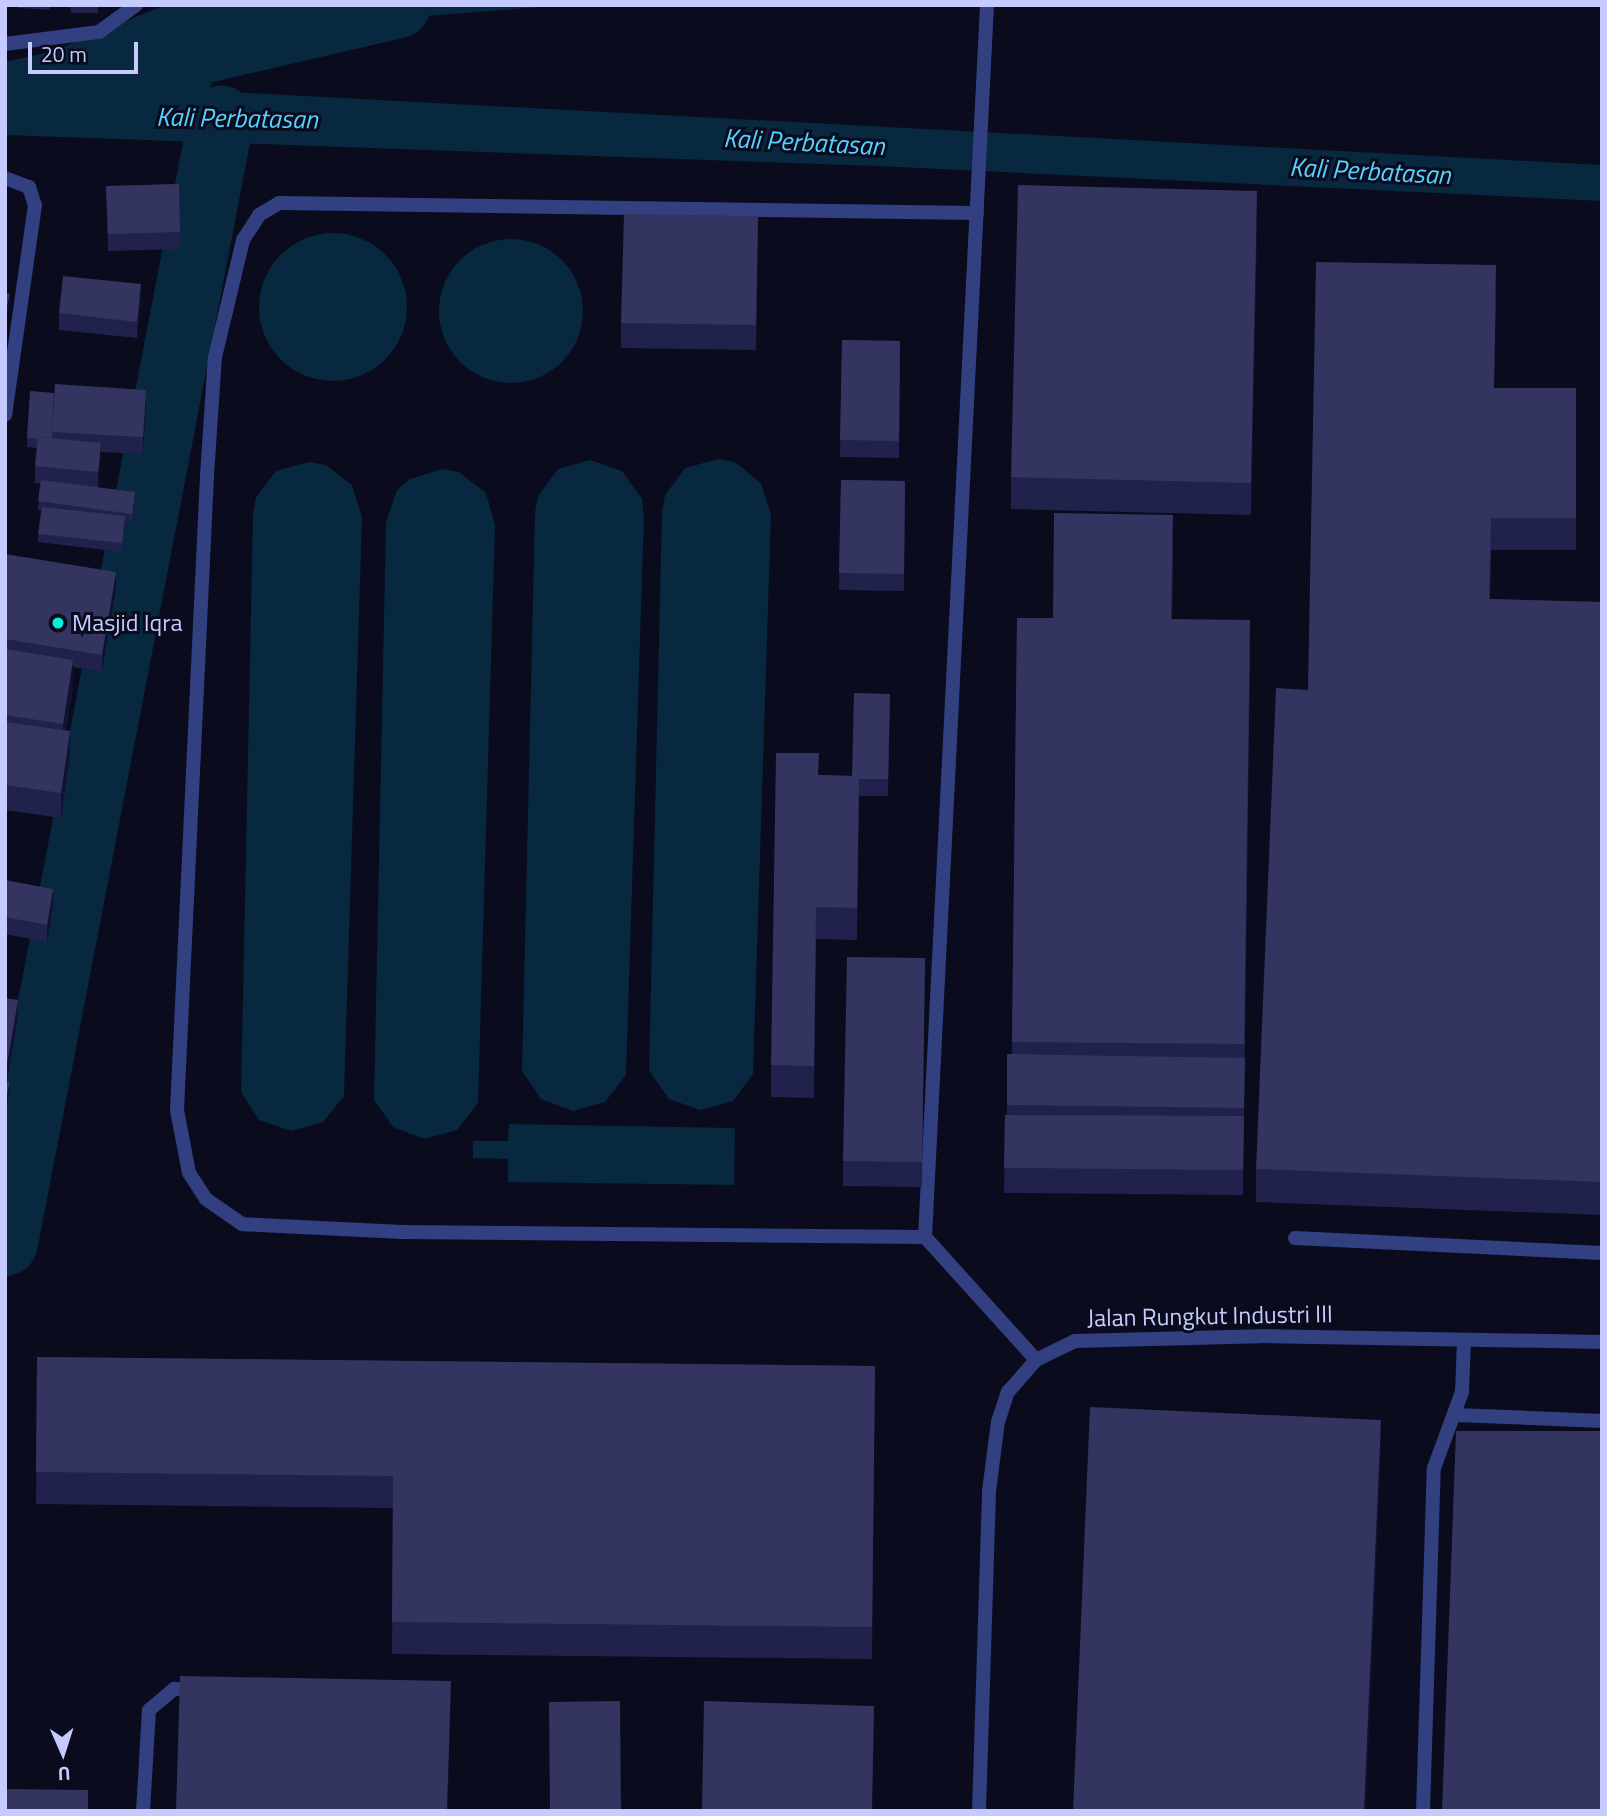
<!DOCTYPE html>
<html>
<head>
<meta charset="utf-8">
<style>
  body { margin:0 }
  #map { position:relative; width:1607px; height:1816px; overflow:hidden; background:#0a0b1d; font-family:"Titillium Web",sans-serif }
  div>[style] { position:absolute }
  .water>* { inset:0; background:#07283f }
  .round { border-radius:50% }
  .river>* { height:66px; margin:-33px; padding:0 33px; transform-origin:33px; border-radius:33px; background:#07283f }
  .service>* { height:14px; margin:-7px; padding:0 7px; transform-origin:7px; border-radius:7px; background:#323f80 }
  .minor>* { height:14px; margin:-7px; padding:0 7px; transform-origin:7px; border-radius:7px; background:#323f80 }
  .wall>* { inset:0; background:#21224c }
  .shaded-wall>* { inset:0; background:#111131 }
  .building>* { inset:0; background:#333460 }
  .dots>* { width:19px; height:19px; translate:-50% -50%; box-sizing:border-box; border:4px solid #0a0b1d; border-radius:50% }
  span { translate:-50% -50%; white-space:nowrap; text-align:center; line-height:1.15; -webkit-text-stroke:6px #0a0b1d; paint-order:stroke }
  .poi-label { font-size:24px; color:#c6cbff }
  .left { translate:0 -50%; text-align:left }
  .street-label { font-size:24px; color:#c6cbff }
  .water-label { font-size:26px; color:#54d3ff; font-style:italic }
  .frame { position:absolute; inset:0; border:7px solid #c6cbff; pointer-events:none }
  .north { position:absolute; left:28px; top:1718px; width:70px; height:70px; -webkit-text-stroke:5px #0a0b1d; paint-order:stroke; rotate:177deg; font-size:19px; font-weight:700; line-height:28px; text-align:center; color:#c6cbff }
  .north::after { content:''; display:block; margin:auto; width:24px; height:32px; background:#c6cbff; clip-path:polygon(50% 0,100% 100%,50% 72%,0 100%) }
  .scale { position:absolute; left:28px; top:42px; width:110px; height:32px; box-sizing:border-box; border:4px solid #c6cbff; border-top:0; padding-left:9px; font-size:21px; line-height:24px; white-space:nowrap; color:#c6cbff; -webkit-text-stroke:5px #0a0b1d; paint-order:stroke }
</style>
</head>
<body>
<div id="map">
  <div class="water">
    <i style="clip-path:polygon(165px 5px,566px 5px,223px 32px,210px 91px,1602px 165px,1602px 201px,877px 166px,5px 135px,5px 71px)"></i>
    <i class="round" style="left:259px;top:233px;width:148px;height:148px"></i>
    <i class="round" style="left:439px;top:239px;width:144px;height:144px"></i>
    <i style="clip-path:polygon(718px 459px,735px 462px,761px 483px,771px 515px,753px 1074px,733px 1101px,700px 1110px,669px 1099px,649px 1071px,662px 512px,665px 495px,685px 468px)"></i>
    <i style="clip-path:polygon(590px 460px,622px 471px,642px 499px,644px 516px,626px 1075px,605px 1102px,573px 1111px,541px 1099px,522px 1071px,535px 512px,538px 496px,558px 469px)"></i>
    <i style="clip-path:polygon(309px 462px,326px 465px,352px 485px,362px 517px,344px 1096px,323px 1122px,291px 1131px,259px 1120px,241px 1092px,253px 514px,256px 497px,276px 471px)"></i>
    <i style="clip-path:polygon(442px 469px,459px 472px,486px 493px,495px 525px,478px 1103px,457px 1130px,424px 1139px,393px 1127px,374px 1100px,386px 522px,397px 490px,410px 479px)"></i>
    <i style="clip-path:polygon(509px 1124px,735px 1128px,734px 1185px,508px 1182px,508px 1159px,473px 1158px,473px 1141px,508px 1141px)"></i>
  </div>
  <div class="river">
    <i style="left:5px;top:96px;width:403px;rotate:-13deg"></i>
    <i style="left:5px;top:1243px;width:1145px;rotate:-79.12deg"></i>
  </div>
  <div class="service">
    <i style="left:987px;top:5px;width:1234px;rotate:92.88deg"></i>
    <i style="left:925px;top:1237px;width:166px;rotate:47.9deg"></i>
    <i style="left:925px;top:1237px;width:522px;rotate:-179.45deg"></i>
    <i style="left:403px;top:1232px;width:161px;rotate:-177.2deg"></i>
    <i style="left:242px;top:1224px;width:44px;rotate:-145.2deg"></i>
    <i style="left:206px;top:1199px;width:31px;rotate:-123deg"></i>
    <i style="left:189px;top:1173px;width:64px;rotate:-100.8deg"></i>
    <i style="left:177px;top:1110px;width:635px;rotate:-87.29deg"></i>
    <i style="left:207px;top:476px;width:119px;rotate:-86.2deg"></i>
    <i style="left:215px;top:357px;width:120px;rotate:-76.5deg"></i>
    <i style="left:243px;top:240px;width:30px;rotate:-57deg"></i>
    <i style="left:259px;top:215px;width:23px;rotate:-31deg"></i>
    <i style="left:279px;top:203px;width:698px;rotate:0.82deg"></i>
    <i style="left:1295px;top:1238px;width:307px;rotate:2.8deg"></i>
    <i style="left:1455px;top:1415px;width:147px;rotate:2.3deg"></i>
    <i style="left:143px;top:1811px;width:101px;rotate:-86.6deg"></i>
    <i style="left:149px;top:1710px;width:33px;rotate:-40deg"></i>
    <i style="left:174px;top:1689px;width:23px;rotate:2deg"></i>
    <i style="left:1423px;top:1811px;width:343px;rotate:-88.2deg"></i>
    <i style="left:1434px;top:1468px;width:81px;rotate:-69.8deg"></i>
    <i style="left:1462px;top:1392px;width:52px;rotate:-87.8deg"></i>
  </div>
  <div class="minor">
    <i style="left:5px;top:44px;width:95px;rotate:-7.3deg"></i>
    <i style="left:99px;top:32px;width:46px;rotate:-36.1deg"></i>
    <i style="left:5px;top:178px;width:26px;rotate:21deg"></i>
    <i style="left:29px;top:187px;width:19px;rotate:72deg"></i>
    <i style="left:35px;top:205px;width:212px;rotate:98.1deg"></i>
    <i style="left:979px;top:1811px;width:320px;rotate:-88.2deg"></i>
    <i style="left:989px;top:1491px;width:70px;rotate:-82.6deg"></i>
    <i style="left:998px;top:1422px;width:32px;rotate:-72deg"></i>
    <i style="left:1008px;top:1392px;width:43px;rotate:-48.8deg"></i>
    <i style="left:1036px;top:1360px;width:43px;rotate:-26deg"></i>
    <i style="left:1075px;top:1341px;width:185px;rotate:-1.5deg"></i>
    <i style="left:1260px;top:1336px;width:342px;rotate:1deg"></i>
  </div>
  <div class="wall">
    <i style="clip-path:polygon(18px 5px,50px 5px,50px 10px,18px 8px)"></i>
    <i style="clip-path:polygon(70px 5px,98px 5px,98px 13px,71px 13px)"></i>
    <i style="clip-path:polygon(179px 184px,180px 249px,108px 251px,106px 186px)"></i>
    <i style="clip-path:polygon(758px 216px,756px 350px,621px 348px,621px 323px)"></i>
    <i style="clip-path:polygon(1257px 223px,1251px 515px,1011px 509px,1011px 477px)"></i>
    <i style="clip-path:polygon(1496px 297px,1494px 388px,1576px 388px,1576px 550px,1491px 550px,1490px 599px,1602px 602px,1602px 1215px,1256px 1202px,1256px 1169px,1308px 690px)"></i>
    <i style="clip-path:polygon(141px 301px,137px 338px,59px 330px,59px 313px)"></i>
    <i style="clip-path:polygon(842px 340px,900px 341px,899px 458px,840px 457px)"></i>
    <i style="clip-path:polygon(146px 407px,143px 454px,101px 452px,98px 487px,135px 500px,132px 522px,125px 521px,122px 552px,38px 542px,41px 510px,38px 510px,40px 483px,35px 483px,35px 466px,37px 448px,27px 447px,27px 438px)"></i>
    <i style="clip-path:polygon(841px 480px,905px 481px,904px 591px,839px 590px)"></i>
    <i style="clip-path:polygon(1173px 547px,1172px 619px,1250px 652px,1243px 1195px,1004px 1193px,1005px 1115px,1007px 1115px,1007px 1054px,1012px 1054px,1017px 618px,1053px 618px)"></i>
    <i style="clip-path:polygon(5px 554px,116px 589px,102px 672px,73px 667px,73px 685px,66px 731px,70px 756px,61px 818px,5px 810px)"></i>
    <i style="clip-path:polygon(890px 694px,888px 796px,859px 796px,857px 940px,816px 939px,814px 1098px,771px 1097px,771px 1065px,819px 775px,852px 776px)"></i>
    <i style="clip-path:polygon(5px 880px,53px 906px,47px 942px,5px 934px)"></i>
    <i style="clip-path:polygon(925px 958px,922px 1187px,843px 1186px,843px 1161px)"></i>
    <i style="clip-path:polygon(5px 998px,18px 1017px,7px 1081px,5px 1081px)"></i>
    <i style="clip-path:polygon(37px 1357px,875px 1366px,872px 1659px,392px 1654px,393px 1508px,36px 1504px)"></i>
  </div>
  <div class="shaded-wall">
    <i style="clip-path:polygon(1257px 191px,1257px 223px,1251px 515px,1251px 483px)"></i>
    <i style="clip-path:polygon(141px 284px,141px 301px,137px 338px,137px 322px)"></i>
    <i style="clip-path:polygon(10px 294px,10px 303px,5px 323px,5px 314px)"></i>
    <i style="clip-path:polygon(146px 390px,146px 407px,143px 454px,143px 437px)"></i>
    <i style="clip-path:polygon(101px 443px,101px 460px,98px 489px,98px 472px)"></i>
    <i style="clip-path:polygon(116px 572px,116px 589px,102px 672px,102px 655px)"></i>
    <i style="clip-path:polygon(73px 660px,73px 685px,63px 749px,63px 724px)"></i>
    <i style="clip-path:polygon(70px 731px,70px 756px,61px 818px,61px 793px)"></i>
    <i style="clip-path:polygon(53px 889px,53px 906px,47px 942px,47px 925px)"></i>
    <i style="clip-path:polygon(18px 1000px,18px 1017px,7px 1081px,7px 1064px)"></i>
    <i style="clip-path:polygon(10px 1082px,10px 1091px,6px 1109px,6px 1100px)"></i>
    <i style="clip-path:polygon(1381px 1420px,1381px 1452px,1366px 1811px,1364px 1811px)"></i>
    <i style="clip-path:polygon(451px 1681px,448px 1811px,447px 1811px)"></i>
    <i style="clip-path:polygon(874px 1706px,874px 1738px,872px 1811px)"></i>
  </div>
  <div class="building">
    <i style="clip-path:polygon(179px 184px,180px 232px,108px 234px,106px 186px)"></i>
    <i style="clip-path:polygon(1018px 185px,1257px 191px,1251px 483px,1011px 477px)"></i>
    <i style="clip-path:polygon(624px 214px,758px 216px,756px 325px,621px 323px)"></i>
    <i style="clip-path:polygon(1316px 262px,1496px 265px,1494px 388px,1576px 388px,1576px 518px,1491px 518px,1489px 599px,1602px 602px,1602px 1182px,1256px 1169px,1276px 688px,1308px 690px)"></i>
    <i style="clip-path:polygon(63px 276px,141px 284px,137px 322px,59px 313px)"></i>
    <i style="clip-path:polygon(5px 293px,10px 294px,5px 314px)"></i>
    <i style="clip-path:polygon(842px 340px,900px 341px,899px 441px,840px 440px)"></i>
    <i style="clip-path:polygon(55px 384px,146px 390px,143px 437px,52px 432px)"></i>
    <i style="clip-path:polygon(30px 391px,54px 393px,52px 438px,38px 437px,38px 439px,27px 438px)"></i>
    <i style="clip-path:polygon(38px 437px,101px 443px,98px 472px,35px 466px)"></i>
    <i style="clip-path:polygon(41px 480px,135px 492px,132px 514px,38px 501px)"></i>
    <i style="clip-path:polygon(841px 480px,905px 481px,904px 574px,839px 573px)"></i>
    <i style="clip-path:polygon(42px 507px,125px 516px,122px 543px,38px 534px)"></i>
    <i style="clip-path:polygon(1054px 513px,1173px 515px,1171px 619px,1250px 620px,1244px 1044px,1012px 1042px,1017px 618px,1053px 618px)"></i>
    <i style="clip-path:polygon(5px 554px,116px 572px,102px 655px,5px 639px)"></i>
    <i style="clip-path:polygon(5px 649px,73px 660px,63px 724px,5px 715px)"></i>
    <i style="clip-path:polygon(854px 693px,890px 694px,888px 779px,859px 779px,859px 776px,852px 776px)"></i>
    <i style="clip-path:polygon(5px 722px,70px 731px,61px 793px,5px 785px)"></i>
    <i style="clip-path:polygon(776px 753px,819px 753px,818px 775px,859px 776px,857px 908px,816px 907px,814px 1066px,771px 1065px)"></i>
    <i style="clip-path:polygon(5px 880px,53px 889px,47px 925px,5px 917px)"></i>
    <i style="clip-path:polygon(847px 957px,925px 958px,922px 1162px,843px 1161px)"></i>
    <i style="clip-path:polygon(5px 998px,18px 1000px,7px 1064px,5px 1064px)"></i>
    <i style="clip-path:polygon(1007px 1054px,1245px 1058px,1244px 1108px,1007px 1105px)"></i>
    <i style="clip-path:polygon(5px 1082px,10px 1082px,6px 1100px,5px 1100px)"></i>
    <i style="clip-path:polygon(1005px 1115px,1244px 1116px,1243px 1170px,1004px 1168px)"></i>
    <i style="clip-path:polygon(37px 1357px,875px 1366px,872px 1627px,392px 1622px,393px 1476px,36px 1472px)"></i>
    <i style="clip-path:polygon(1090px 1407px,1381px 1420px,1364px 1811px,1073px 1811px)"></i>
    <i style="clip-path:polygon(1456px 1431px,1602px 1431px,1602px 1811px,1442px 1811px)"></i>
    <i style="clip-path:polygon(180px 1676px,451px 1681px,447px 1811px,176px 1811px)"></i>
    <i style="clip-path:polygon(620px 1701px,621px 1811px,550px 1811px,549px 1702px)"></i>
    <i style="clip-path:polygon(704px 1701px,874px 1706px,872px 1811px,702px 1811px)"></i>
    <i style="clip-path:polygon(5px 1789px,88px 1790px,88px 1811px,5px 1811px)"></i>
  </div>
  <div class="dots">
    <i style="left:58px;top:623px;background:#00f1d8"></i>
  </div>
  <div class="poi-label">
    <span class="left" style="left:72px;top:623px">Masjid Iqra</span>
  </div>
  <div class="street-label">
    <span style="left:1210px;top:1316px;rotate:-1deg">Jalan Rungkut Industri III</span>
  </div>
  <div class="water-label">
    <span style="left:237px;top:118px;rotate:1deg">Kali Perbatasan</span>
    <span style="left:804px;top:142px;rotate:3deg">Kali Perbatasan</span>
    <span style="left:1370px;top:171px;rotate:3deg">Kali Perbatasan</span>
  </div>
  <div class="frame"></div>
  <div class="north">U</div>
  <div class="scale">20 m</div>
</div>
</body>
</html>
